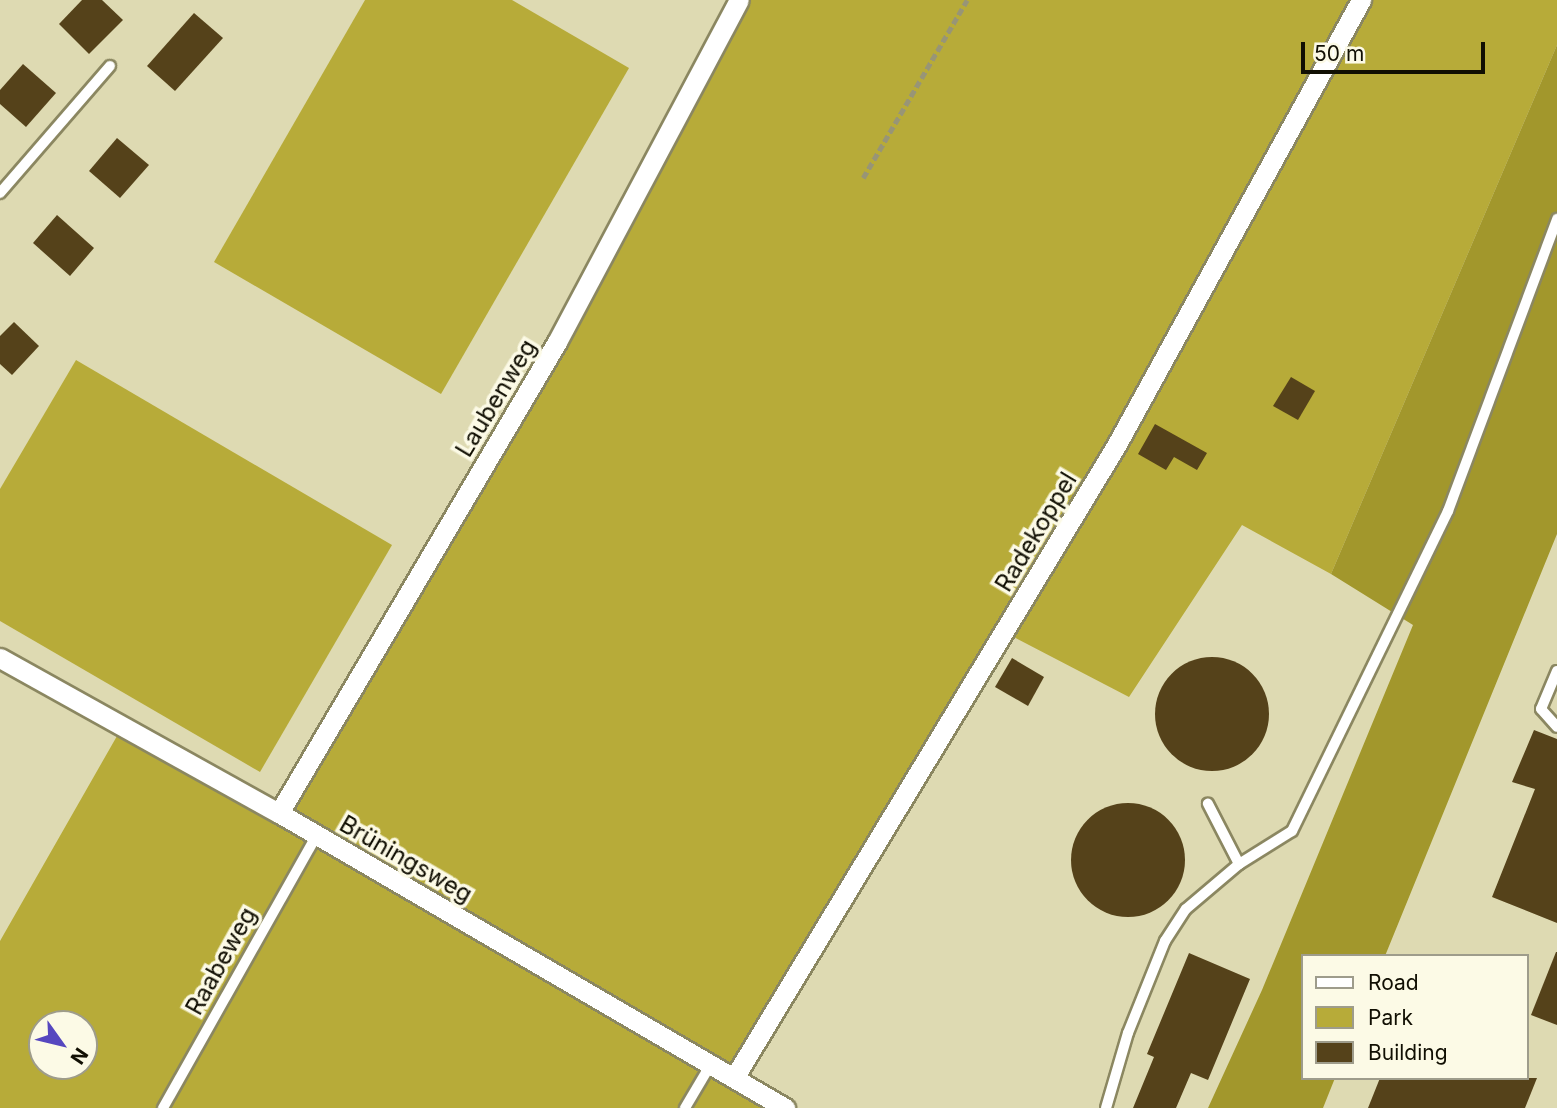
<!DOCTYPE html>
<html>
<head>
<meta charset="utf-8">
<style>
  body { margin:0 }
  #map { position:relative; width:1557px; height:1108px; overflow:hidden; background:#dedab2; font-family:Inter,sans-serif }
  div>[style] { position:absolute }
  .green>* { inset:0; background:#b7ab39 }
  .forest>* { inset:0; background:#a2972c }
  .building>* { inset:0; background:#55421a }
  .round { border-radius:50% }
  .path>* { height:4.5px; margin-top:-2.25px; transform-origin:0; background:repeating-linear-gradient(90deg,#989576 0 7px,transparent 0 10.5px) }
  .roads { filter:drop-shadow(2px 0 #8b8761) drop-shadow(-2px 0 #8b8761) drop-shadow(0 2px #8b8761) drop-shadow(0 -2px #8b8761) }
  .lane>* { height:10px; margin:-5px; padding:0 5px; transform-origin:5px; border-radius:5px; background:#fff }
  .street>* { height:19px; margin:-9.5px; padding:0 9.5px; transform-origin:9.5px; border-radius:9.5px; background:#fff }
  span { translate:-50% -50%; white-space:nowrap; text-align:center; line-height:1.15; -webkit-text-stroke:7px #fcfae6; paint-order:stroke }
  .street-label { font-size:24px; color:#110f03 }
  .legend { position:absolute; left:1301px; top:954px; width:228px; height:126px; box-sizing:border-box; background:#fcfae6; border:2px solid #9e9c8b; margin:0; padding:9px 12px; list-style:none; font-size:21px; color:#110f03 }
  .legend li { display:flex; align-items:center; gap:14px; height:35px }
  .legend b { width:35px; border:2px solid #9e9c8b }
  .north { position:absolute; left:28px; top:1010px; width:70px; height:70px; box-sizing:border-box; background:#fcfae6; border:2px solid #9e9c8b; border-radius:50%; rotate:124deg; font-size:19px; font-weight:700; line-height:28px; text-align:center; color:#110f03 }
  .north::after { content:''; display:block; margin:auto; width:24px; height:32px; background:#5647bf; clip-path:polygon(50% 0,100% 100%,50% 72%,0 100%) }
  .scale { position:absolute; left:1301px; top:42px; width:184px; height:32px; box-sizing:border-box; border:4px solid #110f03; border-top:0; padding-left:9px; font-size:21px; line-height:24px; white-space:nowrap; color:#110f03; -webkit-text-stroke:5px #fcfae6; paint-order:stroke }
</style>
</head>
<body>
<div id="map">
  <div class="green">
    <i style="clip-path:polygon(365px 0,512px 0,629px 68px,441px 394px,214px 262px)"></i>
    <i style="clip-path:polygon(evenodd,739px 0,1557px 0,1557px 45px,1331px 574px,1242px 525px,1129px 697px,1004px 632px,734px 1078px,785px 1108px,0 1108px,0 941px,121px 729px,279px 813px,557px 342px,739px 0,42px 1024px,84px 1024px,84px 1066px,42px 1066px,42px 1024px)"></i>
    <i style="clip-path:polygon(76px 360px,392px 545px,260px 772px,0 621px,0 489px)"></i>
  </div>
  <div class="forest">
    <i style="clip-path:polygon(1557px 45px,1557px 534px,1385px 956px,1303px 956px,1303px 1078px,1335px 1078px,1323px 1108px,1208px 1108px,1262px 990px,1413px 625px,1331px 574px)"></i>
  </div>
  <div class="building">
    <i style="clip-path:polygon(82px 0,102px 0,123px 20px,89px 54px,59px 24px)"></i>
    <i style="clip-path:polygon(194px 13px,223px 38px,175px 91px,147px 66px)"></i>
    <i style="clip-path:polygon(23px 64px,56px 93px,26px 127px,0 104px,0 90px)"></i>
    <i style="clip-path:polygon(117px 138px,149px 165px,120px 198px,89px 171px)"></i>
    <i style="clip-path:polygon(57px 215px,94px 248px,70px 276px,33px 243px)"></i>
    <i style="clip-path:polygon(14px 322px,39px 346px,12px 375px,0 364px,0 336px)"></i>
    <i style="clip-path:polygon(1291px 377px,1315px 391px,1298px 420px,1273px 406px)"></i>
    <i style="clip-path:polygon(1155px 424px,1207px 453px,1197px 470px,1174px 457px,1166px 470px,1138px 454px)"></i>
    <i class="round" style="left:1155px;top:657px;width:114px;height:114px"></i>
    <i style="clip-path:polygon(1012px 658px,1044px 677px,1028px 706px,995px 687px)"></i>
    <i style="clip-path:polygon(1534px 730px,1557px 739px,1557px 923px,1492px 897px,1535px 789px,1512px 782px)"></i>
    <i class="round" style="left:1071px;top:803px;width:114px;height:114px"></i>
    <i style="clip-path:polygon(1556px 952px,1557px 952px,1557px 1025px,1531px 1015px)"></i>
    <i style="clip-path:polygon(1189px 953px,1250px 979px,1208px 1080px,1191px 1073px,1176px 1108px,1133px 1108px,1154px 1057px,1147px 1054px)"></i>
    <i style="clip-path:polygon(1380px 1078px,1537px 1078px,1525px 1108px,1368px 1108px)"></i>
  </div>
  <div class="path">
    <i style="left:863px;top:178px;width:206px;rotate:-59.7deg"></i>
  </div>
  <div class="roads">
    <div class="lane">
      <i style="left:0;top:193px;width:168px;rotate:-49.1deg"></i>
      <i style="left:1557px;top:671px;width:41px;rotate:112.8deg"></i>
      <i style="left:1541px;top:709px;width:24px;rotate:48deg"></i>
      <i style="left:1239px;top:864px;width:62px;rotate:-31.9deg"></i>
      <i style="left:1292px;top:831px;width:356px;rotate:-64deg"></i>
      <i style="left:1448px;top:511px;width:312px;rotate:-69.5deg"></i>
      <i style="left:163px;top:1108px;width:313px;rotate:-60.6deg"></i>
      <i style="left:685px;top:1108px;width:51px;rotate:-59.4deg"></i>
      <i style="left:1106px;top:1108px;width:78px;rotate:-73.7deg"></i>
      <i style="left:1128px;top:1033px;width:99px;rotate:-68.1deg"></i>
      <i style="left:1165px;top:941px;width:38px;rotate:-57deg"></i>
      <i style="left:1186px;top:909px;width:70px;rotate:-40.3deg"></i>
      <i style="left:1239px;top:864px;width:68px;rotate:-117.3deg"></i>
    </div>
    <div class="street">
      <i style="left:0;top:658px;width:319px;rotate:29.1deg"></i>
      <i style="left:279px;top:813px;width:586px;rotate:30.24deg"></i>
      <i style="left:279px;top:813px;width:547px;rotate:-59.45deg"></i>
      <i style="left:557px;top:342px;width:387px;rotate:-62deg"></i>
      <i style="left:734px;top:1078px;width:741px;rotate:-58.86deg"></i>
      <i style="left:1117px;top:444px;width:507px;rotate:-61.21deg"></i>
    </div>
  </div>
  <div class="street-label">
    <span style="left:496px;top:398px;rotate:-59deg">Laubenweg</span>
    <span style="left:1036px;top:532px;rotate:-59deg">Radekoppel</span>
    <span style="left:406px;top:859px;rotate:30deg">Brüningsweg</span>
    <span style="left:221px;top:961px;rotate:-61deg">Raabeweg</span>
  </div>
  <ul class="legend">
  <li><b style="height:9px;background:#fff"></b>Road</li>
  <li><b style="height:19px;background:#b7ab39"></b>Park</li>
  <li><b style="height:19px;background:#55421a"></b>Building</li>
  </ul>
  <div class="north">N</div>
  <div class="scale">50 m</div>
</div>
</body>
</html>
